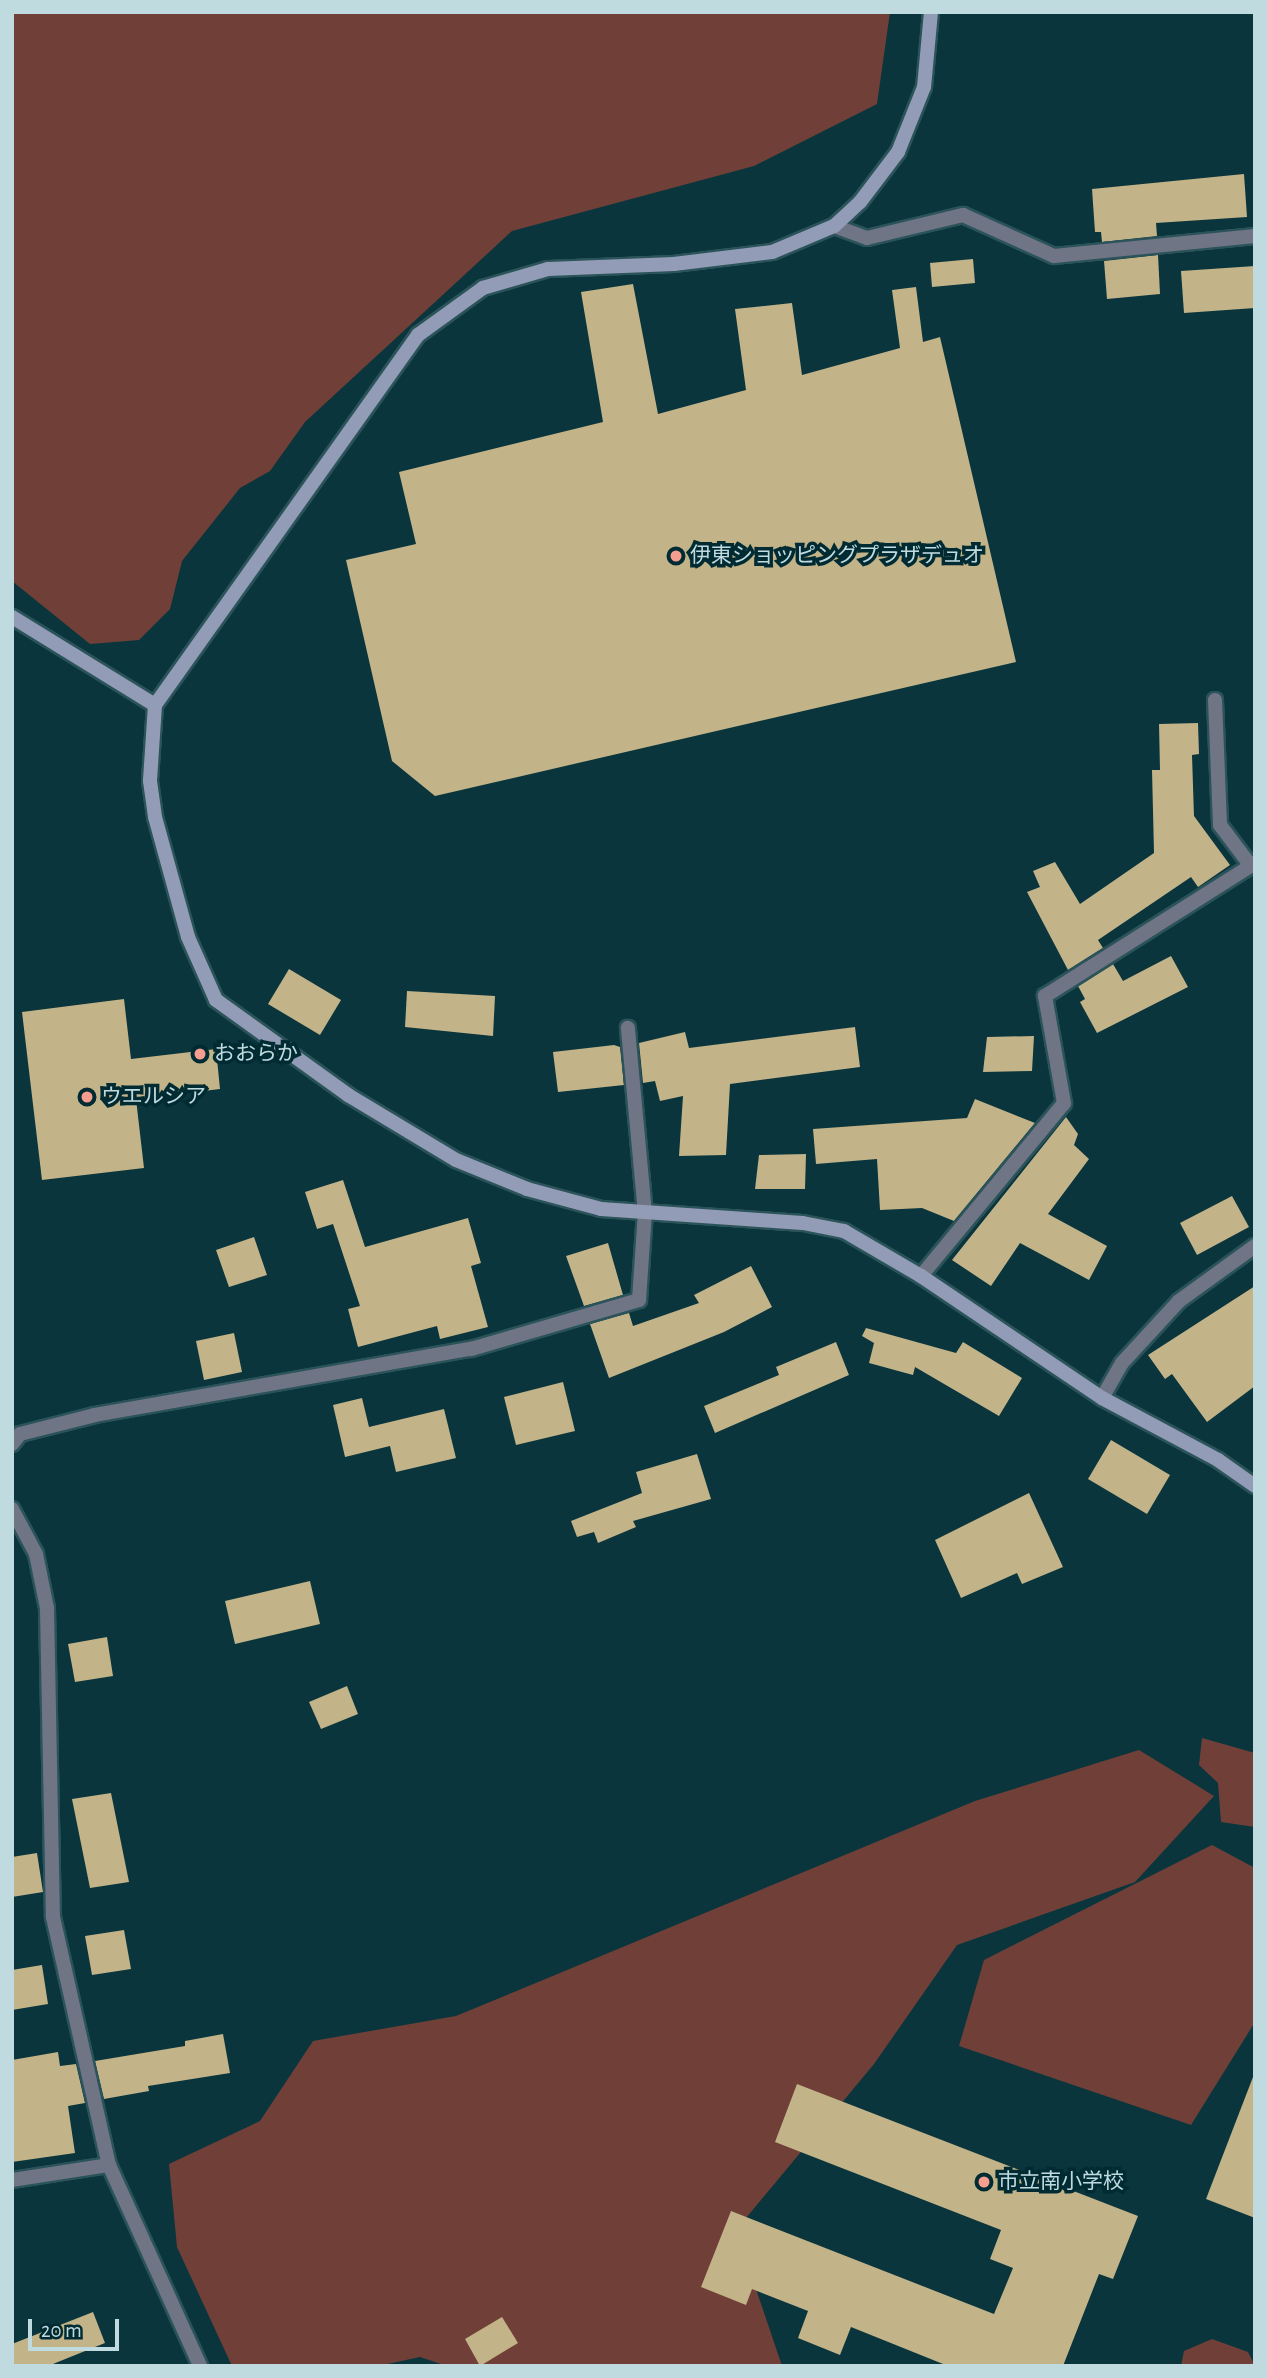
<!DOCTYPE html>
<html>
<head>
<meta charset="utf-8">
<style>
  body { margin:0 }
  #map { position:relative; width:1267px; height:2378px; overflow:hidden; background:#0a353c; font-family:"Alegreya Sans","Noto Sans JP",sans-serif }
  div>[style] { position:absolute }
  .green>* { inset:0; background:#704038 }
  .building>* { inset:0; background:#c2b389 }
  .roads { filter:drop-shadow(2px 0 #2b535a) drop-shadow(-2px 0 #2b535a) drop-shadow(0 2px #2b535a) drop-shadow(0 -2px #2b535a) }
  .street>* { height:14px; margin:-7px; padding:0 7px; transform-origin:7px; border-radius:7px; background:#6f7585 }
  .secondary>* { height:14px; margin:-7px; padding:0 7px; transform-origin:7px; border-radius:7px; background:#939cb6 }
  .dots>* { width:19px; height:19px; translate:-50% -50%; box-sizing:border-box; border:4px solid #002b32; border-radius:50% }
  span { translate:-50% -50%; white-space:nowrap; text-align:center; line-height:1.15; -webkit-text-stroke:7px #002b32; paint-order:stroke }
  .poi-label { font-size:21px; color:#c0dbe0 }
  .left { translate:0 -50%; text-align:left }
  .frame { position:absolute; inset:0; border:14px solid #c0dbe0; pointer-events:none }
  .scale { position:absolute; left:28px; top:2319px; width:91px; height:32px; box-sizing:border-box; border:4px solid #c0dbe0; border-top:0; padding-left:9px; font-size:21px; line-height:24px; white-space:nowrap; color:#c0dbe0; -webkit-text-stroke:5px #002b32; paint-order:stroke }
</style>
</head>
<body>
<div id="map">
  <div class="green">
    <i style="clip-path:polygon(12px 12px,890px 12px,877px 104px,754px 166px,512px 231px,305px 422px,270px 471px,240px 488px,182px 561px,170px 609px,139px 640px,90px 644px,12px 581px)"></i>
    <i style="clip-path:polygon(1202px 1738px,1255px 1753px,1255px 1827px,1221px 1822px,1218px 1783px,1199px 1765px)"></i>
    <i style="clip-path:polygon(1139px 1750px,1214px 1796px,1135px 1882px,957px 1945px,874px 2064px,736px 2230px,782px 2366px,447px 2366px,420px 2357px,378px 2366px,232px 2366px,177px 2247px,169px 2164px,260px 2121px,313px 2041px,456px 2016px,975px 1801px)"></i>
    <i style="clip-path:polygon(1212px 1845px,1255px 1868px,1255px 2022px,1191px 2125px,959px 2046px,984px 1960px)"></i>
    <i style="clip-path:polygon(1212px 2339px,1248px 2352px,1255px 2366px,1181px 2366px,1184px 2351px)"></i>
  </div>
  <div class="building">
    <i style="clip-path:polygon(1244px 174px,1247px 217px,1156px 223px,1157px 236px,1102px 242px,1101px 232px,1095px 232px,1092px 189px)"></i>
    <i style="clip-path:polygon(1158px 255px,1160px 294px,1107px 299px,1104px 261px)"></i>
    <i style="clip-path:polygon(973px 259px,975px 283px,932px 287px,930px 263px)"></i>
    <i style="clip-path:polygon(1255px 266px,1255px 308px,1184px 313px,1181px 271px)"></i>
    <i style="clip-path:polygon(633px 284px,658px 414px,746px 390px,735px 309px,792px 303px,802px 375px,900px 348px,892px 290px,916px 287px,923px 342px,940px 337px,1016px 662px,435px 796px,392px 761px,346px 560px,416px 544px,399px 472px,603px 422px,581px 292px)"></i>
    <i style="clip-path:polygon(1198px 723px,1199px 754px,1192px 755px,1194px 816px,1230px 865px,1198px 887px,1191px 877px,1098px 940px,1103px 948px,1068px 970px,1027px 892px,1040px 887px,1033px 871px,1055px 862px,1080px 904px,1154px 853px,1152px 770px,1160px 770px,1159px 724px)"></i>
    <i style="clip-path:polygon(1171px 956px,1188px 987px,1097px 1033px,1080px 1002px,1085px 999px,1078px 986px,1113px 964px,1123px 981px)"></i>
    <i style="clip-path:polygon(289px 969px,341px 1000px,320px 1035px,268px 1004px)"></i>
    <i style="clip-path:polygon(407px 991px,495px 996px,493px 1036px,405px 1027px)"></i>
    <i style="clip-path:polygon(124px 999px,131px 1059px,216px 1049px,220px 1089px,136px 1099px,144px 1168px,42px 1180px,22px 1012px)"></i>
    <i style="clip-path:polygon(855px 1027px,860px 1067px,730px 1084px,726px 1155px,679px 1156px,683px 1096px,660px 1101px,655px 1081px,643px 1083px,639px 1043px,685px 1032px,689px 1048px)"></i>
    <i style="clip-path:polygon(1034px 1036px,1032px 1071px,983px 1072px,987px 1037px)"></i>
    <i style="clip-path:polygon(614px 1045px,620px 1047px,624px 1085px,558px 1092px,553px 1052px)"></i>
    <i style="clip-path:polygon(975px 1099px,1035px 1123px,954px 1221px,922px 1208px,880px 1210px,877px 1159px,816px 1164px,813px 1129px,967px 1118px)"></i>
    <i style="clip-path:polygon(1066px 1117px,1078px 1134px,1074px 1145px,1089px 1159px,1048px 1214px,1107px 1246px,1089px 1280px,1020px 1243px,991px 1286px,952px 1260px)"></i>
    <i style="clip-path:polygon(806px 1154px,805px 1189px,755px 1189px,759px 1155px)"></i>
    <i style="clip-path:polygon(343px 1180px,365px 1247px,468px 1218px,481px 1263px,471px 1266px,488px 1327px,440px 1339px,437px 1326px,358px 1347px,348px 1309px,360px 1306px,333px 1224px,317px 1229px,305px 1192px)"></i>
    <i style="clip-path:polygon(1232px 1196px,1249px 1227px,1197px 1255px,1180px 1223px)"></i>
    <i style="clip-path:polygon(254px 1237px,267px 1275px,229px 1287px,216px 1250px)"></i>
    <i style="clip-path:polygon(608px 1243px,623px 1295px,584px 1306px,566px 1256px)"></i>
    <i style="clip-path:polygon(751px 1266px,772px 1307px,724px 1332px,609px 1378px,590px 1324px,629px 1313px,633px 1326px,699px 1303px,694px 1295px)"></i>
    <i style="clip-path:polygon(1255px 1286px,1255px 1386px,1207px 1422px,1172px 1374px,1165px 1379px,1148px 1355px)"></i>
    <i style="clip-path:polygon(866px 1328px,956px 1353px,963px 1342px,1022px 1378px,999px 1416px,915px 1367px,913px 1375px,869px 1363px,874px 1343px,862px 1336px)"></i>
    <i style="clip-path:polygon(234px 1333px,242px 1372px,204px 1380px,196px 1341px)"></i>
    <i style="clip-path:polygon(836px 1342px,849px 1375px,715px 1433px,704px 1406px,779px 1375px,776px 1367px)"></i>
    <i style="clip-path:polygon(563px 1382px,575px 1431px,516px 1445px,504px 1397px)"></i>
    <i style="clip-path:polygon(362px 1398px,369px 1427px,444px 1409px,456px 1458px,396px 1472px,390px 1446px,345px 1457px,333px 1405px)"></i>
    <i style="clip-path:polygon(1111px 1440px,1170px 1475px,1147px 1514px,1088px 1479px)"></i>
    <i style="clip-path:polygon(697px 1454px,711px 1499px,633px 1521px,636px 1527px,598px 1543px,594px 1532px,577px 1537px,571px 1521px,642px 1493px,636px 1472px)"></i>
    <i style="clip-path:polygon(1029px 1493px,1063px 1567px,1022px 1584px,1017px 1573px,961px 1598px,935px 1540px)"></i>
    <i style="clip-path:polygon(310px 1581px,320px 1624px,235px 1644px,225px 1601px)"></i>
    <i style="clip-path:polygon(107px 1637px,113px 1676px,75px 1682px,68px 1644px)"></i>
    <i style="clip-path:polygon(347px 1686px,358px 1714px,321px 1729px,309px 1702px)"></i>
    <i style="clip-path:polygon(111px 1793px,129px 1882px,90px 1888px,72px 1799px)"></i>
    <i style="clip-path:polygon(37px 1853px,43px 1892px,12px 1897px,12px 1857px)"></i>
    <i style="clip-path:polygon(124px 1930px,131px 1969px,92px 1975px,85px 1936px)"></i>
    <i style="clip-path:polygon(42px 1965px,48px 2004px,12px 2010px,12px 1970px)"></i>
    <i style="clip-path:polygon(223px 2034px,230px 2073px,148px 2086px,149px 2091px,104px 2099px,95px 2061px,185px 2046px,185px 2041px)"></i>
    <i style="clip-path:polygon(58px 2052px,60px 2066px,76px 2064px,85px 2103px,68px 2106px,75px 2153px,12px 2162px,12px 2060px)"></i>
    <i style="clip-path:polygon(1253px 2077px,1255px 2078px,1255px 2218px,1206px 2199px)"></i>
    <i style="clip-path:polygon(797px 2084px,1138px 2216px,1113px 2279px,1099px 2274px,1063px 2366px,948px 2366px,851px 2327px,840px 2355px,798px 2338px,808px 2311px,752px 2289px,746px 2305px,701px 2287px,731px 2211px,994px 2314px,1013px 2268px,990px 2259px,1001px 2230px,775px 2142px)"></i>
    <i style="clip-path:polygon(93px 2312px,105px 2343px,48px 2366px,12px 2366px,12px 2344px)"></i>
    <i style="clip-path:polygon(502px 2317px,518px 2343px,480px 2366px,465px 2339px)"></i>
  </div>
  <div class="roads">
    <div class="street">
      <i style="left:834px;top:226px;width:35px;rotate:20deg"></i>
      <i style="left:867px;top:238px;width:99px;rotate:-13.5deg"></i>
      <i style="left:963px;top:215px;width:100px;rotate:24.3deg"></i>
      <i style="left:1054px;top:256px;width:202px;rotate:-5.7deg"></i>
      <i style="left:1215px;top:700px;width:125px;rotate:87.7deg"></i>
      <i style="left:1220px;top:825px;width:51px;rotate:52.9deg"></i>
      <i style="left:921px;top:1276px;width:224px;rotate:-50.4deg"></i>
      <i style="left:1064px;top:1103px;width:109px;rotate:-100.1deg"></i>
      <i style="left:1045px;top:996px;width:249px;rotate:-32.3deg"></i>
      <i style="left:1102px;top:1398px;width:40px;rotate:-60.3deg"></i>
      <i style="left:1122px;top:1363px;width:84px;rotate:-47.4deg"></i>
      <i style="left:1179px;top:1301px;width:94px;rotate:-35.9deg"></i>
      <i style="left:12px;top:1444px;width:13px;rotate:-51deg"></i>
      <i style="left:20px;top:1434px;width:77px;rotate:-14.2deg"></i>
      <i style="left:95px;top:1415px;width:382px;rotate:-10deg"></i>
      <i style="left:471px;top:1349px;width:175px;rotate:-16.3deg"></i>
      <i style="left:639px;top:1300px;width:87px;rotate:-86.1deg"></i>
      <i style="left:645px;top:1213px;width:186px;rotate:-95.3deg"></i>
      <i style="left:12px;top:1509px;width:51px;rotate:61.9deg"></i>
      <i style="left:36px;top:1554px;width:55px;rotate:78.5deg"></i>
      <i style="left:47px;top:1608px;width:309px;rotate:88.9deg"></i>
      <i style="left:53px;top:1917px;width:254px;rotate:77.3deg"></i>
      <i style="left:109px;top:2165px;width:221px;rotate:65.6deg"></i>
      <i style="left:12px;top:2180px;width:98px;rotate:-8.8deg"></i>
    </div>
    <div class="secondary">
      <i style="left:931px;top:12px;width:75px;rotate:95.3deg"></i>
      <i style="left:924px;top:87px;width:70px;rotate:111.8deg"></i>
      <i style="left:898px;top:152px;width:63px;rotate:127.2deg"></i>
      <i style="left:860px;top:202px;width:35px;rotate:137deg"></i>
      <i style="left:834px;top:226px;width:67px;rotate:157.2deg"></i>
      <i style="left:772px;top:252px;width:99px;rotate:173deg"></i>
      <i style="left:674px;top:264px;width:126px;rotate:177.7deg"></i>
      <i style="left:548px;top:269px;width:68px;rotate:163.7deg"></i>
      <i style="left:483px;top:288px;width:80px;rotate:144.1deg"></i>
      <i style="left:418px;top:335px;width:454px;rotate:125.4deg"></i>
      <i style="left:155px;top:705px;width:76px;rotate:93.8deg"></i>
      <i style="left:150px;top:781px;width:36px;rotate:82deg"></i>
      <i style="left:155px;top:817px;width:124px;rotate:74.6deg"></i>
      <i style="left:188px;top:937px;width:69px;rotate:66deg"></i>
      <i style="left:216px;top:1000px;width:163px;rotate:35.7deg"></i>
      <i style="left:348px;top:1095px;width:126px;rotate:31deg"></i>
      <i style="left:456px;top:1160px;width:77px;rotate:22.2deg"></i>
      <i style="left:527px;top:1189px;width:77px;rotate:15.1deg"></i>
      <i style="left:601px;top:1209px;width:202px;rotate:4deg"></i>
      <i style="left:803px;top:1223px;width:42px;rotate:11deg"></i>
      <i style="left:844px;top:1231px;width:89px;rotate:30.3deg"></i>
      <i style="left:921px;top:1276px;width:218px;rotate:34deg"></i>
      <i style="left:1102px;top:1398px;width:132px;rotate:28.1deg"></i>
      <i style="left:1218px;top:1460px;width:45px;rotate:35.1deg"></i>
      <i style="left:12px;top:617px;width:168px;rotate:31.6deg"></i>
    </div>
  </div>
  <div class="dots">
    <i style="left:676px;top:556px;background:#f59d8f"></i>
    <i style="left:200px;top:1054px;background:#f59d8f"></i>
    <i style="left:87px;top:1097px;background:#f59d8f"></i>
    <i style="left:984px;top:2182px;background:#f59d8f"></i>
  </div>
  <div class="poi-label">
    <span class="left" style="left:690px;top:556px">伊東ショッピングプラザデュオ</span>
    <span class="left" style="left:214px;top:1054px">おおらか</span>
    <span class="left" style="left:101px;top:1097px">ウエルシア</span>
    <span class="left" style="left:998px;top:2182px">市立南小学校</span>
  </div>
  <div class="frame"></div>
  <div class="scale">20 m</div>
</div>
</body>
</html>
